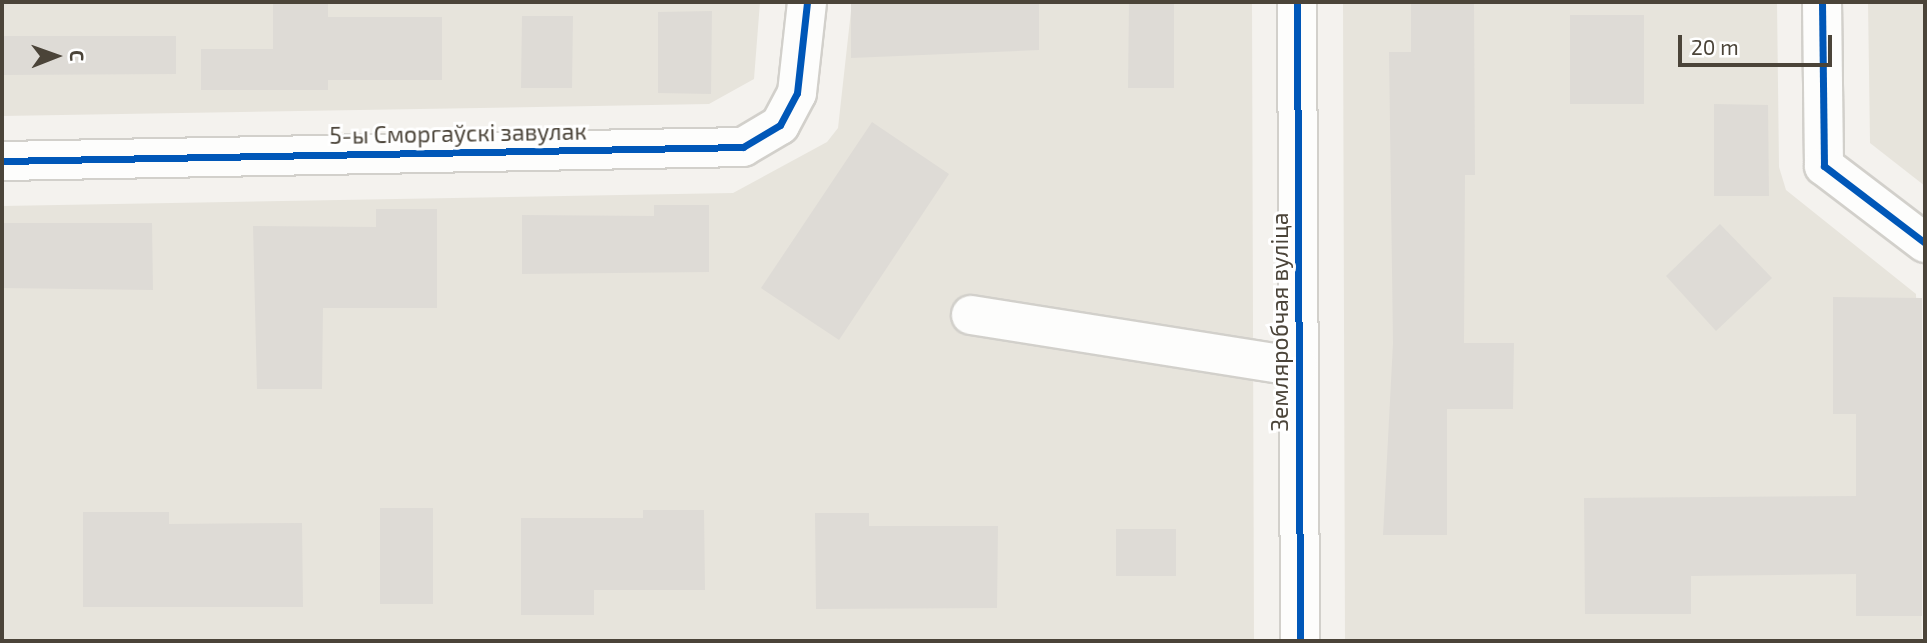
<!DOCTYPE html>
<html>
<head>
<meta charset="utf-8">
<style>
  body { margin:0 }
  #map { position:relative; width:1927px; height:643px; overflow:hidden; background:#f4f2ee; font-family:"Exo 2",sans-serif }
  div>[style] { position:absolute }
  .residential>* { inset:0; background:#e7e4dc }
  .building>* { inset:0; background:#dedbd6 }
  .roads { filter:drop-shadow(2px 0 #d2d0cb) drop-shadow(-2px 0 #d2d0cb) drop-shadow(0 2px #d2d0cb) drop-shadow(0 -2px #d2d0cb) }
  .minor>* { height:38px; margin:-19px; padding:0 19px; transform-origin:19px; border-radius:19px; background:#fdfdfc }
  .cycleway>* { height:7px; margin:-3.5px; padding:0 3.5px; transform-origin:3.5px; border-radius:3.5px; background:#0057b8 }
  span { translate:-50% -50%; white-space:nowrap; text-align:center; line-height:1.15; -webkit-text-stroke:6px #fff; paint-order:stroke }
  .street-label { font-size:23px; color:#4b4439 }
  .frame { position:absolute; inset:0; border:4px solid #4b4439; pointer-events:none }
  .north { position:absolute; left:21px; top:21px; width:70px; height:70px; -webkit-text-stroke:5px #fff; paint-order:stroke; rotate:89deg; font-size:19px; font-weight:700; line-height:28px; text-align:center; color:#4b4439 }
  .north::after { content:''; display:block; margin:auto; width:24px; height:32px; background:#4b4439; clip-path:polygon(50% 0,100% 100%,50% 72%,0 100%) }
  .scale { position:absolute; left:1678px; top:35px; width:154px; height:32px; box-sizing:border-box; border:4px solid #4b4439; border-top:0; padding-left:9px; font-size:21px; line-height:24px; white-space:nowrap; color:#4b4439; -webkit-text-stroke:5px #fff; paint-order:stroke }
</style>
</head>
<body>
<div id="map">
  <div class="residential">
    <i style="clip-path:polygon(2px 2px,760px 2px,754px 79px,709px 104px,2px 116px)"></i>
    <i style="clip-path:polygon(852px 2px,1252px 2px,1254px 641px,2px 641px,2px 206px,733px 193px,827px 142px,838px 128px)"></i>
    <i style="clip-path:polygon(1343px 2px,1777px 2px,1779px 167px,1786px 190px,1916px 294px,1922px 641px,1345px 641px)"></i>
    <i style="clip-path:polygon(1868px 2px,1925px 2px,1925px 186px,1870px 143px)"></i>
  </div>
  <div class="building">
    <i style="clip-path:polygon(273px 2px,328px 2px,328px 17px,442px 17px,442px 80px,328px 80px,328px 90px,201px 90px,201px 49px,273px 49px)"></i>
    <i style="clip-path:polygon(851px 2px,1039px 2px,1039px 50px,851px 58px)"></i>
    <i style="clip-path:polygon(1129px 2px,1174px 2px,1174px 88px,1128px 88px)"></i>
    <i style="clip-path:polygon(1411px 2px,1474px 2px,1475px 175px,1465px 175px,1464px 343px,1514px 343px,1513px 409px,1447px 409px,1447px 535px,1383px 535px,1393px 343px,1389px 52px,1411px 52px)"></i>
    <i style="clip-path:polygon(712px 11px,711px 94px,658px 93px,658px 12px)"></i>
    <i style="clip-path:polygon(1570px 15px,1644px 15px,1644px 104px,1570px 104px)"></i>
    <i style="clip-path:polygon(522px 16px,573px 16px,572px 88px,521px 88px)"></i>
    <i style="clip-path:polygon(2px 36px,176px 36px,176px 74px,2px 75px)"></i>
    <i style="clip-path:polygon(1714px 104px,1768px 105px,1769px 196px,1714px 196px)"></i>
    <i style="clip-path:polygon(872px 122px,949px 174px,839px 340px,761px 288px)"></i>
    <i style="clip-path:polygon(654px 205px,709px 205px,709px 272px,522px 274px,522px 215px,654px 216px)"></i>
    <i style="clip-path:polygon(376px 209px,437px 209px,437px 308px,323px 308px,322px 389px,257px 389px,253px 226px,376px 227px)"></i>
    <i style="clip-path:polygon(2px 223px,152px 223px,153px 290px,2px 288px)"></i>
    <i style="clip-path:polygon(1720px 224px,1772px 278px,1716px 331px,1666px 276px)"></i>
    <i style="clip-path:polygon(1833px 297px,1922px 298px,1922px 616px,1856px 616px,1856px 574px,1691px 576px,1691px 614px,1585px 614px,1584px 498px,1856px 496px,1856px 414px,1833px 414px)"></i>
    <i style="clip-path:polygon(380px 508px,433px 508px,433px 604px,380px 604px)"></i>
    <i style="clip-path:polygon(643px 510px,704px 510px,705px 590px,594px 590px,594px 615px,521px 615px,521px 518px,643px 518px)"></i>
    <i style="clip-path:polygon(83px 512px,169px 512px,169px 524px,302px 523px,303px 607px,83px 607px)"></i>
    <i style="clip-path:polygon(815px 513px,869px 513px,869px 526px,998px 526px,997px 608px,816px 609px)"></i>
    <i style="clip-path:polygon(1116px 529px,1176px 529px,1176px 576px,1116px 576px)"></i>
  </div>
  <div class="roads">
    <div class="minor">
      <i style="left:1297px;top:2px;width:639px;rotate:89.73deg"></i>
      <i style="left:1822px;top:2px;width:164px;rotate:89.3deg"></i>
      <i style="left:1824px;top:166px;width:127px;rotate:37.3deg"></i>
      <i style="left:2px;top:161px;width:741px;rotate:-1.08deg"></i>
      <i style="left:743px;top:147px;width:43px;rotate:-30.7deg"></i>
      <i style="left:780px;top:125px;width:36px;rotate:-62deg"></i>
      <i style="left:797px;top:93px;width:92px;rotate:-83.7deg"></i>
      <i style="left:971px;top:315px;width:331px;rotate:9deg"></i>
    </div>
  </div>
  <div class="cycleway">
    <i style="left:1297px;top:2px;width:639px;rotate:89.73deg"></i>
    <i style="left:1822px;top:2px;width:164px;rotate:89.3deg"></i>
    <i style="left:1824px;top:166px;width:127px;rotate:37.3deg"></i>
    <i style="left:2px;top:161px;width:741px;rotate:-1.08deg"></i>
    <i style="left:743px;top:147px;width:43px;rotate:-30.7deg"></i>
    <i style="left:780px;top:125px;width:36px;rotate:-62deg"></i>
    <i style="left:797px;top:93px;width:92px;rotate:-83.7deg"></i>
  </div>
  <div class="street-label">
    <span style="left:458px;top:133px;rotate:-1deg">5-ы Сморгаўскі завулак</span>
    <span style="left:1279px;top:322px;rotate:-90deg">Земляробчая вуліца</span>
  </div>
  <div class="frame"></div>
  <div class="north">С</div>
  <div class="scale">20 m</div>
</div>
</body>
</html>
